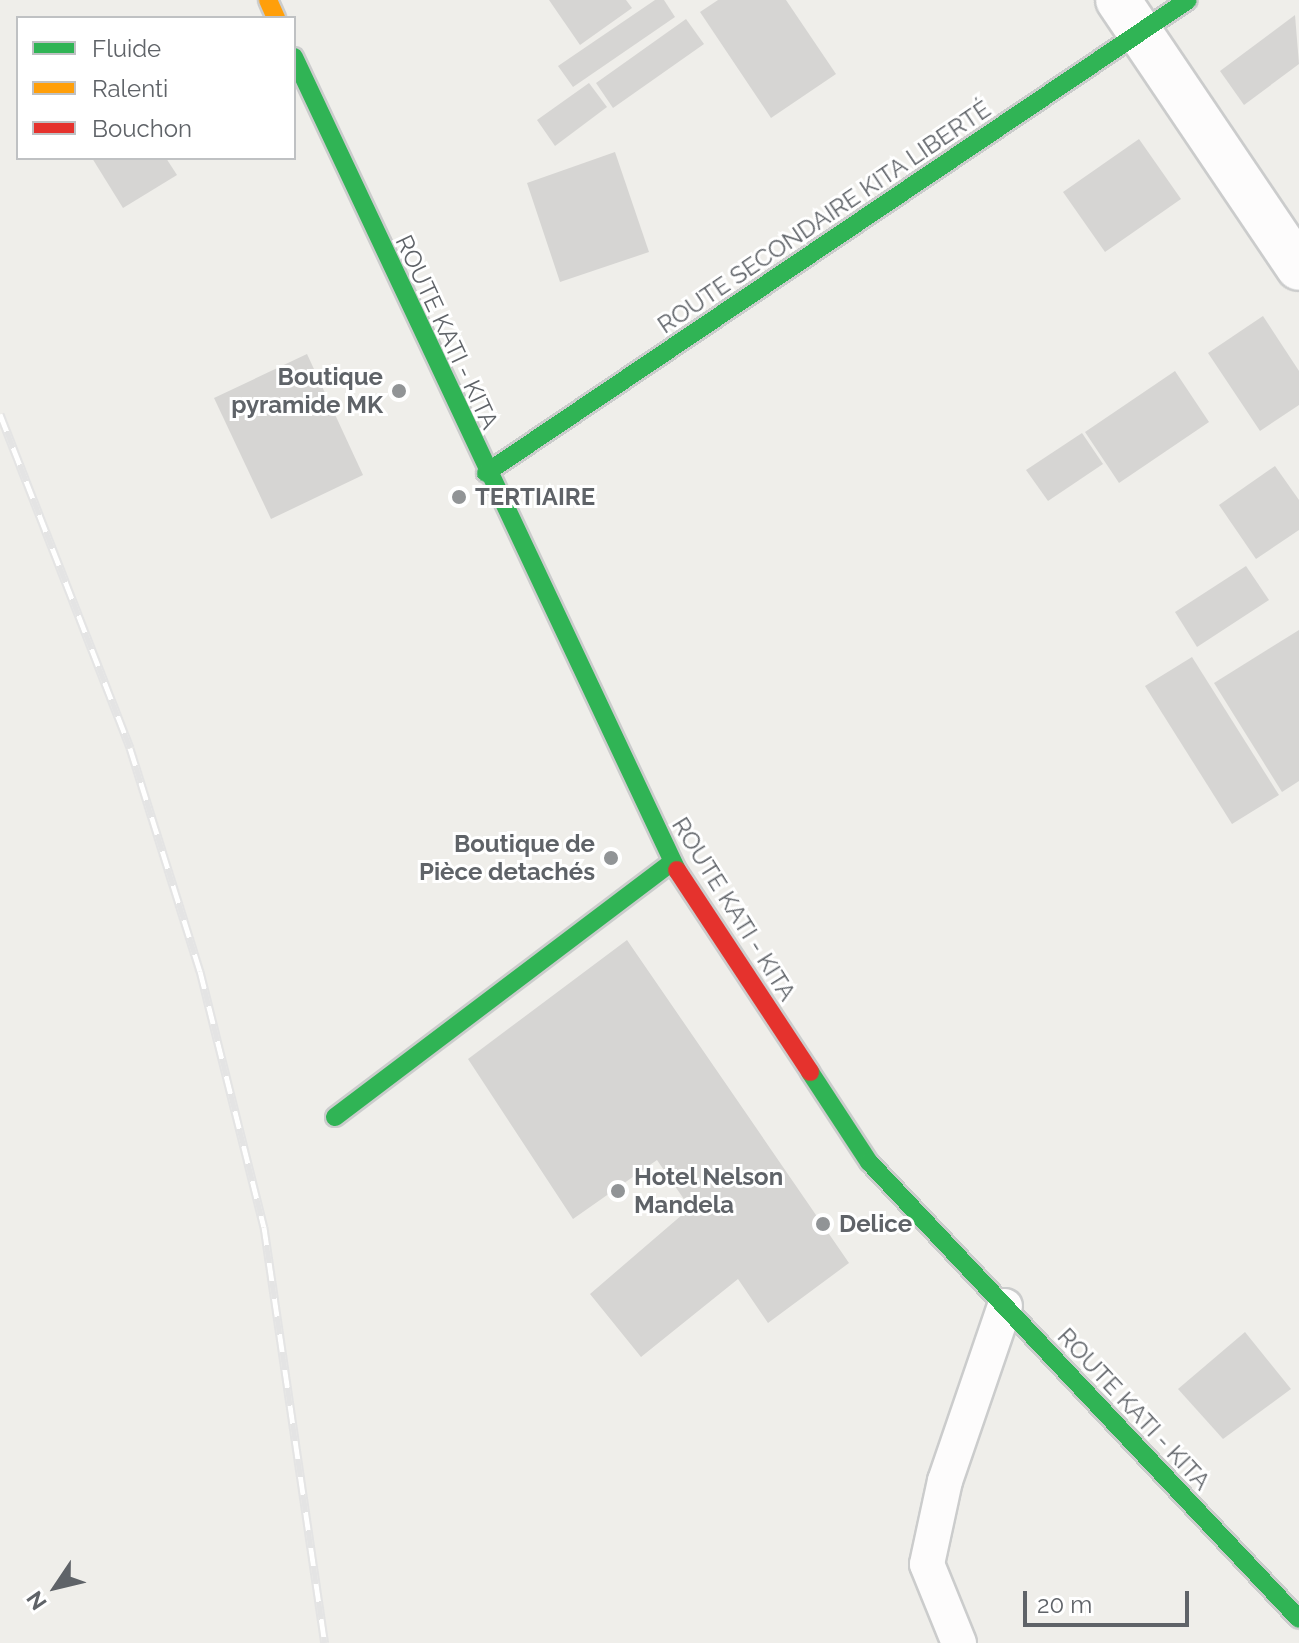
<!DOCTYPE html>
<html>
<head>
<meta charset="utf-8">
<style>
  body { margin:0 }
  #map { position:relative; width:1299px; height:1643px; overflow:hidden; background:#efeeea; font-family:Raleway,sans-serif }
  div>[style] { position:absolute }
  .building>* { inset:0; background:#d6d5d3 }
  .roads { filter:drop-shadow(2px 0 #cbcccc) drop-shadow(-2px 0 #cbcccc) drop-shadow(0 2px #cbcccc) drop-shadow(0 -2px #cbcccc) }
  .lane>* { height:34px; margin:-17px; padding:0 17px; transform-origin:17px; border-radius:17px; background:#fdfcfc }
  .street>* { height:44px; margin:-22px; padding:0 22px; transform-origin:22px; border-radius:22px; background:#fdfcfc }
  .fast>* { height:18px; margin:-9px; padding:0 9px; transform-origin:9px; border-radius:9px; background:#30b455 }
  .slow>* { height:18px; margin:-9px; padding:0 9px; transform-origin:9px; border-radius:9px; background:#ff9f0a }
  .jam>* { height:18px; margin:-9px; padding:0 9px; transform-origin:9px; border-radius:9px; background:#e5322d }
  .rail>* { height:9px; margin-top:-4.5px; transform-origin:0; background:repeating-linear-gradient(90deg,#fff 0 18px,#e4e4e4 0 36px); box-sizing:border-box; border-block:2px solid #e4e4e4 }
  .dots>* { width:22px; height:22px; translate:-50% -50%; box-sizing:border-box; border:4px solid #fff; border-radius:50% }
  span { translate:-50% -50%; white-space:nowrap; text-align:center; line-height:1.15; -webkit-text-stroke:6px #fff; paint-order:stroke }
  .street-label { font-size:24px; color:#5f6368 }
  .poi-label { font-size:24px; color:#5f6368; font-weight:700 }
  .right { translate:-100% -50%; text-align:right }
  .left { translate:0 -50%; text-align:left }
  .legend { position:absolute; left:16px; top:16px; width:280px; height:144px; box-sizing:border-box; background:#fff; border:2px solid #bfc1c3; margin:0; padding:10px 14px; list-style:none; font-size:24px; color:#5f6368 }
  .legend li { display:flex; align-items:center; gap:16px; height:40px }
  .legend b { width:40px; border:2px solid #bfc1c3 }
  .north { position:absolute; left:16px; top:1547px; width:80px; height:80px; -webkit-text-stroke:6px #fff; paint-order:stroke; rotate:235deg; font-size:22px; font-weight:700; line-height:32px; text-align:center; color:#5f6368 }
  .north::after { content:''; display:block; margin:auto; width:28px; height:36px; background:#5f6368; clip-path:polygon(50% 0,100% 100%,50% 72%,0 100%) }
  .scale { position:absolute; left:1023px; top:1591px; width:166px; height:36px; box-sizing:border-box; border:4px solid #5f6368; border-top:0; padding-left:10px; font-size:24px; line-height:28px; white-space:nowrap; color:#5f6368; -webkit-text-stroke:6px #fff; paint-order:stroke }
</style>
</head>
<body>
<div id="map">
  <div class="building">
    <i style="clip-path:polygon(549px 0,626px 0,632px 8px,580px 45px)"></i>
    <i style="clip-path:polygon(655px 0,664px 0,675px 17px,573px 87px,558px 66px)"></i>
    <i style="clip-path:polygon(718px 0,786px 0,836px 74px,771px 118px,700px 12px)"></i>
    <i style="clip-path:polygon(1295px 15px,1299px 64px,1244px 105px,1220px 71px)"></i>
    <i style="clip-path:polygon(686px 19px,704px 44px,613px 108px,596px 83px)"></i>
    <i style="clip-path:polygon(589px 83px,607px 107px,555px 146px,537px 120px)"></i>
    <i style="clip-path:polygon(1139px 139px,1181px 199px,1105px 252px,1063px 192px)"></i>
    <i style="clip-path:polygon(615px 152px,649px 252px,560px 282px,527px 183px)"></i>
    <i style="clip-path:polygon(92px 158px,166px 158px,177px 175px,123px 208px)"></i>
    <i style="clip-path:polygon(1263px 316px,1299px 371px,1299px 405px,1260px 431px,1208px 353px)"></i>
    <i style="clip-path:polygon(307px 354px,363px 475px,271px 519px,214px 398px)"></i>
    <i style="clip-path:polygon(1175px 371px,1209px 422px,1119px 483px,1085px 432px)"></i>
    <i style="clip-path:polygon(1082px 433px,1103px 464px,1048px 501px,1026px 470px)"></i>
    <i style="clip-path:polygon(1275px 466px,1299px 500px,1299px 530px,1256px 559px,1219px 505px)"></i>
    <i style="clip-path:polygon(1246px 566px,1269px 600px,1197px 647px,1175px 612px)"></i>
    <i style="clip-path:polygon(1299px 630px,1299px 781px,1282px 792px,1214px 683px)"></i>
    <i style="clip-path:polygon(1192px 657px,1279px 795px,1232px 824px,1145px 686px)"></i>
    <i style="clip-path:polygon(627px 940px,849px 1263px,768px 1323px,738px 1279px,641px 1357px,590px 1294px,690px 1208px,657px 1160px,573px 1219px,468px 1059px)"></i>
    <i style="clip-path:polygon(1245px 1332px,1291px 1389px,1223px 1439px,1178px 1389px)"></i>
  </div>
  <div class="roads">
    <div class="lane">
      <i style="left:959px;top:1643px;width:85px;rotate:-112.1deg"></i>
      <i style="left:927px;top:1564px;width:85px;rotate:-77.8deg"></i>
      <i style="left:945px;top:1481px;width:185px;rotate:-71.1deg"></i>
    </div>
    <div class="street">
      <i style="left:1118px;top:0;width:323px;rotate:56deg"></i>
    </div>
    <div class="fast">
      <i style="left:294px;top:57px;width:899px;rotate:64.78deg"></i>
      <i style="left:486px;top:473px;width:846px;rotate:-33.97deg"></i>
      <i style="left:810px;top:1072px;width:108px;rotate:56.8deg"></i>
      <i style="left:869px;top:1162px;width:627px;rotate:46.74deg"></i>
      <i style="left:335px;top:1117px;width:423px;rotate:-37.1deg"></i>
    </div>
    <div class="slow">
      <i style="left:268px;top:0;width:20px;rotate:66deg"></i>
    </div>
    <div class="jam">
      <i style="left:677px;top:870px;width:242px;rotate:56.6deg"></i>
    </div>
  </div>
  <div class="rail">
    <i style="left:0;top:414px;width:358px;rotate:68.7deg"></i>
    <i style="left:130px;top:748px;width:234px;rotate:72.6deg"></i>
    <i style="left:200px;top:971px;width:264px;rotate:76deg"></i>
    <i style="left:264px;top:1227px;width:420px;rotate:81.7deg"></i>
  </div>
  <div class="dots">
    <i style="left:399px;top:391px;background:#919496"></i>
    <i style="left:459px;top:497px;background:#919496"></i>
    <i style="left:611px;top:858px;background:#919496"></i>
    <i style="left:618px;top:1191px;background:#919496"></i>
    <i style="left:823px;top:1224px;background:#919496"></i>
  </div>
  <div class="street-label">
    <span style="left:824px;top:217px;rotate:-34deg">ROUTE SECONDAIRE KITA LIBERTÉ</span>
    <span style="left:447px;top:332px;rotate:65deg">ROUTE KATI - KITA</span>
    <span style="left:734px;top:909px;rotate:58deg">ROUTE KATI - KITA</span>
    <span style="left:1134px;top:1409px;rotate:47deg">ROUTE KATI - KITA</span>
  </div>
  <div class="poi-label">
    <span class="right" style="left:383px;top:391px">Boutique<br>pyramide MK</span>
    <span class="left" style="left:475px;top:497px">TERTIAIRE</span>
    <span class="right" style="left:595px;top:858px">Boutique de<br>Pièce detachés</span>
    <span class="left" style="left:634px;top:1191px">Hotel Nelson<br>Mandela</span>
    <span class="left" style="left:839px;top:1224px">Delice</span>
  </div>
  <ul class="legend">
  <li><b style="height:10px;background:#30b455"></b>Fluide</li>
  <li><b style="height:10px;background:#ff9f0a"></b>Ralenti</li>
  <li><b style="height:10px;background:#e5322d"></b>Bouchon</li>
  </ul>
  <div class="north">N</div>
  <div class="scale">20 m</div>
</div>
</body>
</html>
